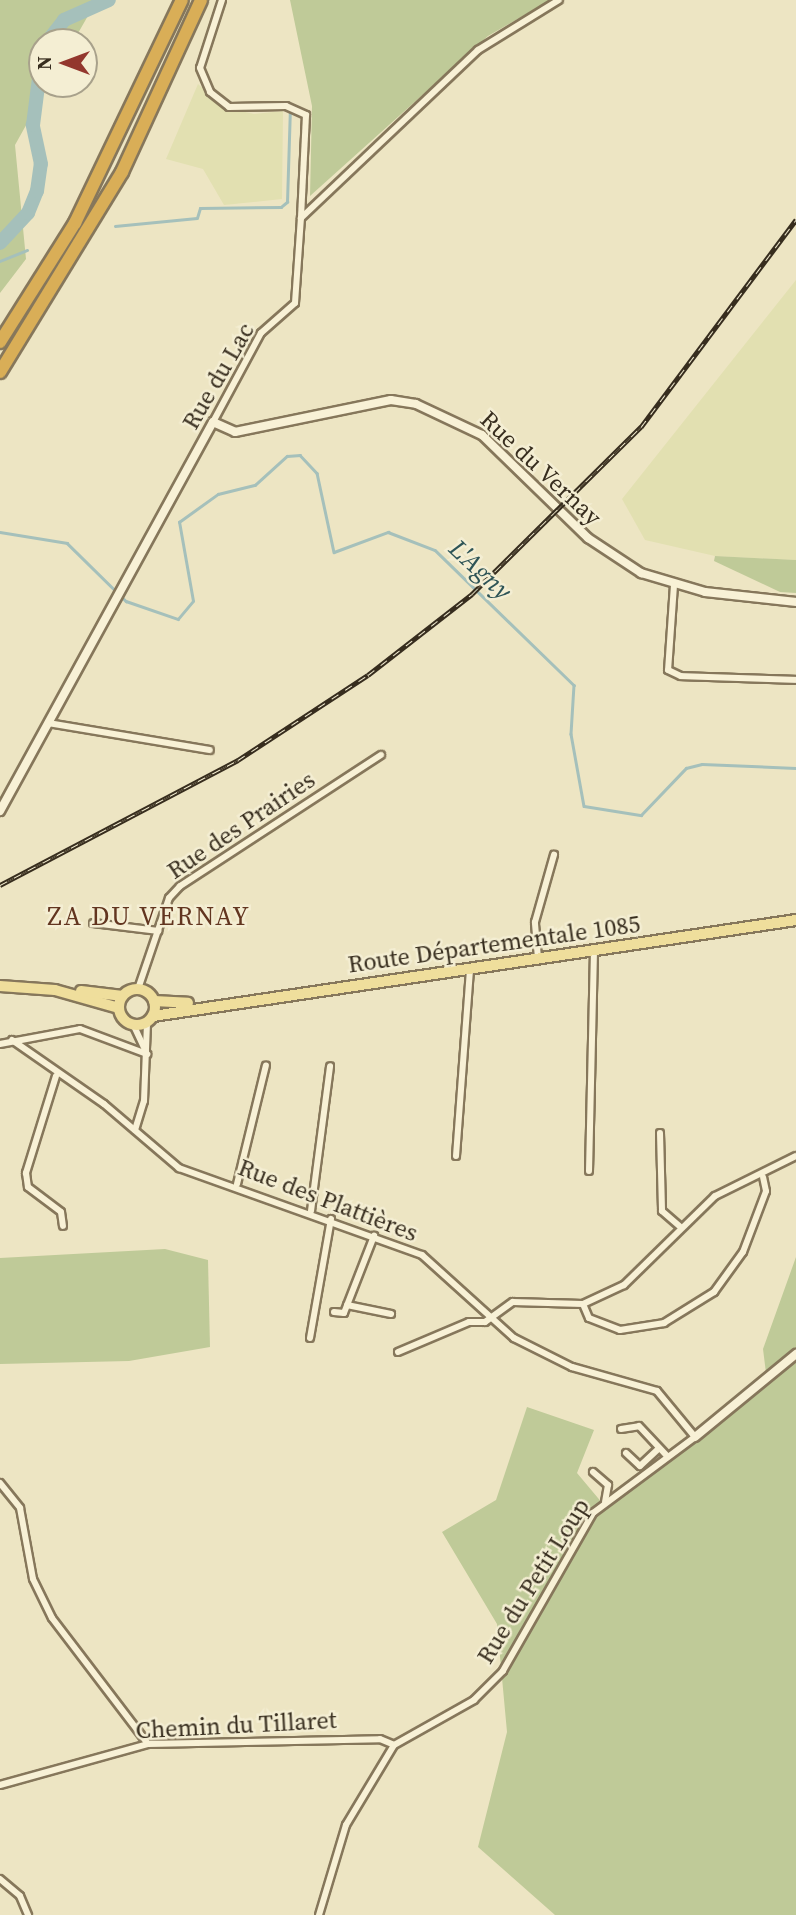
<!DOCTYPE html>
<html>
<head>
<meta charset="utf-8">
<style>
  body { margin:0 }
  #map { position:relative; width:796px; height:1915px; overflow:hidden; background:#ede5c3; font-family:"Source Serif 4",serif }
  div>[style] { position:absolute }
  .farmland>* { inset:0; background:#e2e0b1 }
  .green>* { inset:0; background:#bfca98 }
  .stream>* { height:2.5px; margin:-1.25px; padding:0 1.25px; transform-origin:1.25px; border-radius:1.25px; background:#a5c0bb }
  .river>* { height:14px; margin:-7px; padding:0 7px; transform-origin:7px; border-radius:7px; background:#a5c0bb }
  .roads { filter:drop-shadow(2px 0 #86775b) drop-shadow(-2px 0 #86775b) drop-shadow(0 2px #86775b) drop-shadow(0 -2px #86775b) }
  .minor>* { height:6px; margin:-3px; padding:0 3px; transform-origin:3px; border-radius:3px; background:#f8f1d6 }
  .tertiary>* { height:8px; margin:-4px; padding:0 4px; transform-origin:4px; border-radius:4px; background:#f8f1d6 }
  .primary>* { height:10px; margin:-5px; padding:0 5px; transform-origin:5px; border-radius:5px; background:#efde9c }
  .primary>.ring { margin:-5px; padding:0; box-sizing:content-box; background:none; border:10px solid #efde9c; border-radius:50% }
  .motorway>* { height:12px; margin:-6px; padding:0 6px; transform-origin:6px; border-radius:6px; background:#d9ae57 }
  .rail>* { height:5px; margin-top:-2.5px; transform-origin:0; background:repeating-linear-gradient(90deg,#f4eed3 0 8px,#372d1e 0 16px); box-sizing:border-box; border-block:2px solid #372d1e }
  span { translate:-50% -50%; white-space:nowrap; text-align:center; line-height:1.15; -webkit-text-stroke:5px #f4eed3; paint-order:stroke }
  .street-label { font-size:24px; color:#372d1e }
  .water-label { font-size:26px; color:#2e5456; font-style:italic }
  .neighbourhood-label { font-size:26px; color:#62351f; letter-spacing:2px }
  .north { position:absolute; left:28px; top:28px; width:70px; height:70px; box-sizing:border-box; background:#f4eed3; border:2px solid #a8a18b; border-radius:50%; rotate:270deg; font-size:19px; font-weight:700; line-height:28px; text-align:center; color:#372d1e }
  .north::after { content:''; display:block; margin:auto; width:24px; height:32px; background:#93372d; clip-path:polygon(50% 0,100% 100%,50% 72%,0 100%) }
</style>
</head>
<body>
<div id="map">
  <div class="farmland">
    <i style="clip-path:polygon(198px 84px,223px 107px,254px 114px,283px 111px,282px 199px,224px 205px,203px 169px,166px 159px)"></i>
    <i style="clip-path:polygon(796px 280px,796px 560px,715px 556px,645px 540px,622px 499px)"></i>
  </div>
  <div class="green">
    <i style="clip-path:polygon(0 0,97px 0,73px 42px,42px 42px,42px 84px,49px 84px,15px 145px,26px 259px,0 293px)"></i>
    <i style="clip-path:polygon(290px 0,550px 0,488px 36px,310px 196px,312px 106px)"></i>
    <i style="clip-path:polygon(715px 556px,796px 560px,796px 593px,780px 592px,714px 561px)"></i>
    <i style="clip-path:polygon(165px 1249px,208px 1260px,210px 1347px,129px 1361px,0 1364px,0 1258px)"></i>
    <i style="clip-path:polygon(796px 1257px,796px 1915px,555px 1915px,478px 1847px,507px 1732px,497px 1624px,442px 1532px,496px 1500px,527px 1407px,594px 1430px,577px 1473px,603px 1504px,767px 1381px,763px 1349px)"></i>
  </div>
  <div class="stream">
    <i style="left:115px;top:226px;width:82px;rotate:-5.6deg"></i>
    <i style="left:197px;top:218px;width:10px;rotate:-73deg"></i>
    <i style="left:200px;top:208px;width:81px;rotate:-0.7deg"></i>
    <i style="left:281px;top:207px;width:8px;rotate:-40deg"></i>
    <i style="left:287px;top:202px;width:93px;rotate:-88.2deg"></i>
    <i style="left:0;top:261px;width:29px;rotate:-22deg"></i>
    <i style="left:0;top:532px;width:68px;rotate:9.3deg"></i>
    <i style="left:67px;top:543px;width:83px;rotate:44.5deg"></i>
    <i style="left:126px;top:601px;width:55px;rotate:19.1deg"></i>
    <i style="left:178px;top:619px;width:23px;rotate:-50deg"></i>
    <i style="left:193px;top:601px;width:80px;rotate:-100deg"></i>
    <i style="left:179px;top:522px;width:48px;rotate:-35.7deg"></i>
    <i style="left:218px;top:494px;width:38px;rotate:-14deg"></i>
    <i style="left:255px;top:485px;width:43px;rotate:-42.2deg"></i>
    <i style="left:287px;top:456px;width:13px;rotate:-4deg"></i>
    <i style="left:300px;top:455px;width:25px;rotate:47deg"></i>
    <i style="left:317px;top:473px;width:81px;rotate:77.9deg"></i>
    <i style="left:334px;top:552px;width:58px;rotate:-20.3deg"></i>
    <i style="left:388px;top:532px;width:50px;rotate:21deg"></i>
    <i style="left:435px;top:550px;width:194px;rotate:44.2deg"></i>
    <i style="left:574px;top:685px;width:49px;rotate:93.5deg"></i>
    <i style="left:571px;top:734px;width:73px;rotate:79.8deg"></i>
    <i style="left:584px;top:806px;width:58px;rotate:9deg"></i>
    <i style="left:641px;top:815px;width:65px;rotate:-46.2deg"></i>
    <i style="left:686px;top:768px;width:16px;rotate:-14deg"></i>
    <i style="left:702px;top:764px;width:94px;rotate:2.4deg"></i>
  </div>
  <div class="river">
    <i style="left:47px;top:42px;width:28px;rotate:-52deg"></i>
    <i style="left:64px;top:20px;width:49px;rotate:-24deg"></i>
    <i style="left:0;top:243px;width:41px;rotate:-47deg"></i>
    <i style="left:28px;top:213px;width:24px;rotate:-68deg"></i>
    <i style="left:37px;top:191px;width:27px;rotate:-82deg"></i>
    <i style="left:41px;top:164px;width:40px;rotate:-102deg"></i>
    <i style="left:33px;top:125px;width:71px;rotate:-82.7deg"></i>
  </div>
  <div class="roads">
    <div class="minor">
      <i style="left:222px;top:0;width:71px;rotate:107.9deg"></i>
      <i style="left:200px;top:68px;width:26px;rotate:67deg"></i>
      <i style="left:210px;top:92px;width:24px;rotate:38deg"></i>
      <i style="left:229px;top:107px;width:57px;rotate:-1deg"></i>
      <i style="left:286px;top:106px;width:22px;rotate:24deg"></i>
      <i style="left:306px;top:115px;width:103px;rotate:92.8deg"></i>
      <i style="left:213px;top:422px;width:101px;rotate:-61.7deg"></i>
      <i style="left:261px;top:333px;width:45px;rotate:-41.4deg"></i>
      <i style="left:295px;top:303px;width:85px;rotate:-86deg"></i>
      <i style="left:301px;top:218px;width:244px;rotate:-43.5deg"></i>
      <i style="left:478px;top:50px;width:95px;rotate:-31.7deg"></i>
      <i style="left:674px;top:585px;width:85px;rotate:94deg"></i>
      <i style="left:668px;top:670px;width:14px;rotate:25deg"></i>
      <i style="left:681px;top:676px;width:115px;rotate:2deg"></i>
      <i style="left:48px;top:723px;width:164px;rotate:9.5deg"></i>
      <i style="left:93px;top:923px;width:66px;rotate:6.9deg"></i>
      <i style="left:538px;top:958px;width:36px;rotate:-95deg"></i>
      <i style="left:535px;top:922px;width:70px;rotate:-74.2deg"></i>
      <i style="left:138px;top:989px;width:96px;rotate:-71.2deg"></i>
      <i style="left:169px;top:898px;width:16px;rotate:-47deg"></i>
      <i style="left:180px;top:886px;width:240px;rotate:-33.1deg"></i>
      <i style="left:133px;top:1024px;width:31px;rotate:65deg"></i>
      <i style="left:12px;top:1040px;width:112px;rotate:34.8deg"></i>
      <i style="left:104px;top:1104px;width:99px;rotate:40.5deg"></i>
      <i style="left:179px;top:1168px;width:258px;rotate:19.7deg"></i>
      <i style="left:422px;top:1255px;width:124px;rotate:42.1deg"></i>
      <i style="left:514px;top:1338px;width:65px;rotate:26.6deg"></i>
      <i style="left:572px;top:1367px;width:88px;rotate:15.8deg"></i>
      <i style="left:657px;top:1391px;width:60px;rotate:50.4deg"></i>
      <i style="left:695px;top:1437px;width:127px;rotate:143.3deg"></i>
      <i style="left:593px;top:1513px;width:182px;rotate:119.7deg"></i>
      <i style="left:503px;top:1671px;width:41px;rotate:135deg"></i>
      <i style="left:474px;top:1700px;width:92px;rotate:150.6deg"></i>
      <i style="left:0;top:1044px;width:81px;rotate:-10.6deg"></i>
      <i style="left:80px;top:1029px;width:72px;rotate:20.5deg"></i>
      <i style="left:56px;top:1076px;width:102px;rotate:107.2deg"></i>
      <i style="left:26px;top:1173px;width:14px;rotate:82deg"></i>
      <i style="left:28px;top:1187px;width:41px;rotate:37.1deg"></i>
      <i style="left:61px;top:1212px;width:14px;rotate:82deg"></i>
      <i style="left:135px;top:1130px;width:30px;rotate:-73deg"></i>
      <i style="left:144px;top:1101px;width:79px;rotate:-87.8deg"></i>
      <i style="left:660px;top:1133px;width:78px;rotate:88.5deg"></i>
      <i style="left:662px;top:1211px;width:23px;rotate:41deg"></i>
      <i style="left:456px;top:1156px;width:188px;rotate:-85.7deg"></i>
      <i style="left:589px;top:1171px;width:221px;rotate:-88.7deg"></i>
      <i style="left:237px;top:1184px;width:122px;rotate:-76.3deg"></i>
      <i style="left:311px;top:1211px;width:146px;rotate:-82.5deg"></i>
      <i style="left:583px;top:1304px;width:15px;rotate:67deg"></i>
      <i style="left:589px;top:1318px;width:33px;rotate:21deg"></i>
      <i style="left:620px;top:1330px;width:45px;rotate:-9deg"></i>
      <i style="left:664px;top:1323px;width:59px;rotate:-31.8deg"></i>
      <i style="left:714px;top:1292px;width:49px;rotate:-54.1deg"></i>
      <i style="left:743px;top:1252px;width:65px;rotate:-69.3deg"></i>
      <i style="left:766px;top:1191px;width:14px;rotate:-102deg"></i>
      <i style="left:347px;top:1305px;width:45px;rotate:11.6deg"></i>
      <i style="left:334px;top:1312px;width:10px;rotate:6deg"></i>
      <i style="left:344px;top:1313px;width:83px;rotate:-68.7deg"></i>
      <i style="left:310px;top:1338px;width:121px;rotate:-80deg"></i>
      <i style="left:398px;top:1352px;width:77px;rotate:-22.9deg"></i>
      <i style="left:469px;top:1322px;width:16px"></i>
      <i style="left:485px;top:1322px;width:34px;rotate:-36deg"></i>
      <i style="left:513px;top:1302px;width:70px;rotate:1.6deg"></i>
      <i style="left:583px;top:1304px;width:45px;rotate:-24.9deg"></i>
      <i style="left:624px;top:1285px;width:127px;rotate:-44.4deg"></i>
      <i style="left:715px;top:1196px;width:90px;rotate:-26.3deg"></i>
      <i style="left:621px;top:1429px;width:18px;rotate:-9deg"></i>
      <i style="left:639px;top:1426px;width:42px;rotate:46.9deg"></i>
      <i style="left:626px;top:1453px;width:19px;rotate:43deg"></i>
      <i style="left:640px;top:1466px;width:26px;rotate:-43deg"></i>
      <i style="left:593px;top:1472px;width:20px;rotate:41deg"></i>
      <i style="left:608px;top:1485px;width:17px;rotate:100deg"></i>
      <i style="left:0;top:1483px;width:32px;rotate:51deg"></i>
      <i style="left:20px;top:1508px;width:72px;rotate:79.6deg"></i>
      <i style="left:33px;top:1579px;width:43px;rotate:64deg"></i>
      <i style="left:52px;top:1618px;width:158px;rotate:52.7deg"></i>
      <i style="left:0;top:1785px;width:154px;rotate:-15.5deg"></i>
      <i style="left:148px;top:1744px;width:232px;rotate:-1.2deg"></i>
      <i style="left:380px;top:1739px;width:15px;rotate:23deg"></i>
      <i style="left:0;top:1879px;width:26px;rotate:40deg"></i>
      <i style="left:20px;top:1896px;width:21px;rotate:67deg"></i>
      <i style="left:319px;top:1915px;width:94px;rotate:-73.3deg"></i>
      <i style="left:346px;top:1825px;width:93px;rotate:-59deg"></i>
    </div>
    <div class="tertiary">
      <i style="left:0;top:811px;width:443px;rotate:-61.3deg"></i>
      <i style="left:213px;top:422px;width:24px;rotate:24deg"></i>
      <i style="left:235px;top:432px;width:159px;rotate:-11.6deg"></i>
      <i style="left:391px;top:400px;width:25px;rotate:9deg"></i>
      <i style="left:416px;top:404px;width:73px;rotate:25.2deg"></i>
      <i style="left:482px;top:435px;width:148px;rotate:44.2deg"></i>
      <i style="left:588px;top:538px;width:64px;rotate:33.4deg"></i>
      <i style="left:641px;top:573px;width:67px;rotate:16.5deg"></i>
      <i style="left:705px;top:592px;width:92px;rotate:6.3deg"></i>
      <i style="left:695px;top:1437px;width:131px;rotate:-39.4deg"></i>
    </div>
    <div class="primary">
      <i style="left:0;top:986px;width:55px;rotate:4.2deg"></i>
      <i style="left:55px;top:990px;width:66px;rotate:15.7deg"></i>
      <i class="ring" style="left:119px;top:989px;width:26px;height:26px"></i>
      <i style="left:81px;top:991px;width:42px;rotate:6.8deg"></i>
      <i style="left:154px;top:1001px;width:34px;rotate:3deg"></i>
      <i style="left:153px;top:1016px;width:650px;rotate:-8.49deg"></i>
    </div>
    <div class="motorway">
      <i style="left:0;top:342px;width:141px;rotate:-57.8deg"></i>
      <i style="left:75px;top:223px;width:247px;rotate:-64.4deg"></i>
      <i style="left:0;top:372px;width:234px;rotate:-58.6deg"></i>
      <i style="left:122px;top:172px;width:189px;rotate:-65.3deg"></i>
    </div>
  </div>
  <div class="rail">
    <i style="left:0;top:885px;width:269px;rotate:-27.7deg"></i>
    <i style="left:238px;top:760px;width:155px;rotate:-33.2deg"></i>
    <i style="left:368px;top:675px;width:132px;rotate:-37.9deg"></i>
    <i style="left:472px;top:594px;width:238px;rotate:-44.7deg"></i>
    <i style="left:641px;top:427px;width:259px;rotate:-53.2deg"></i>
  </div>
  <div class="street-label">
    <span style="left:218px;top:376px;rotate:-60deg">Rue du Lac</span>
    <span style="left:541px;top:468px;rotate:43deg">Rue du Vernay</span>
    <span style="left:241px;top:825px;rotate:-34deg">Rue des Prairies</span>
    <span style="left:494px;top:944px;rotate:-8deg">Route Départementale 1085</span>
    <span style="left:328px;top:1200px;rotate:21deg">Rue des Plattières</span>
    <span style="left:533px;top:1581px;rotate:-58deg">Rue du Petit Loup</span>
    <span style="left:236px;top:1725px;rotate:-3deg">Chemin du Tillaret</span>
  </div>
  <div class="water-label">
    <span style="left:480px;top:570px;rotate:43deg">L'Agny</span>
  </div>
  <div class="neighbourhood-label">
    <span style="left:149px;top:917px">ZA DU VERNAY</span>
  </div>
  <div class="north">N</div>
</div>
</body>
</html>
